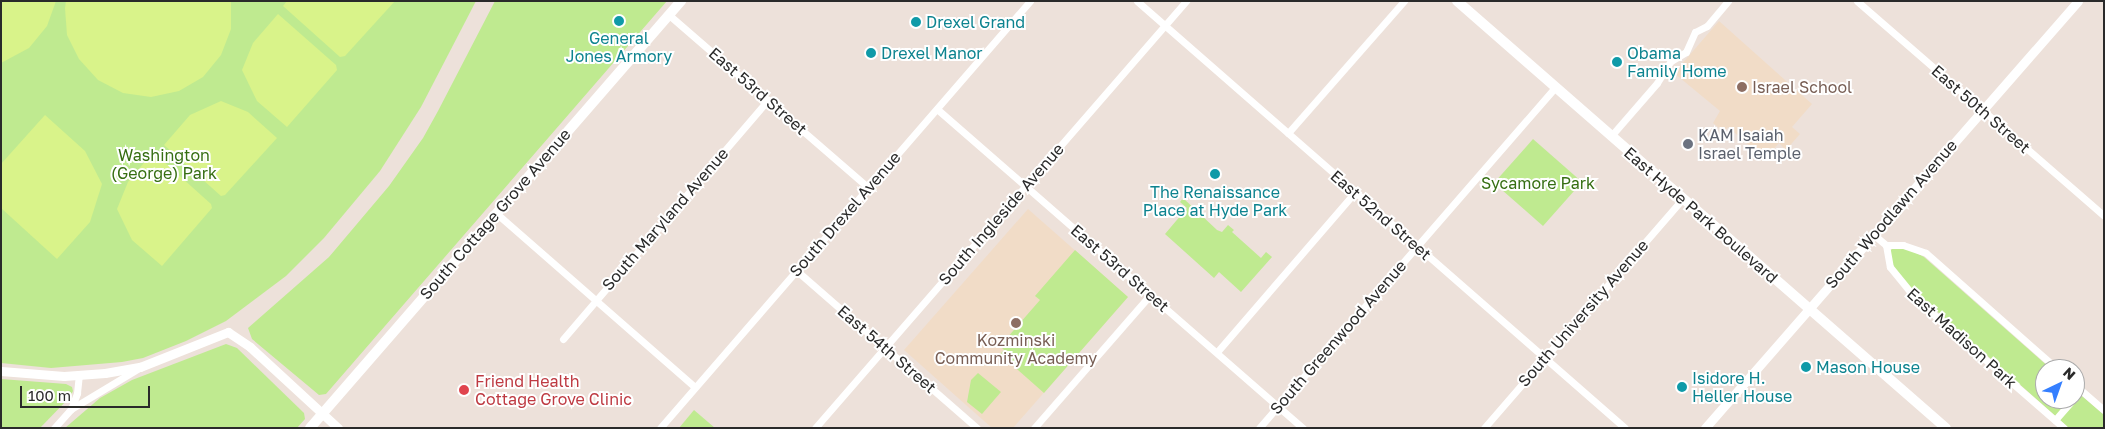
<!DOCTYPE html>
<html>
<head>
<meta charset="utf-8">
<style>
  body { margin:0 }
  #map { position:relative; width:2105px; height:429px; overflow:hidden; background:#ede1da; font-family:"Golos Text",sans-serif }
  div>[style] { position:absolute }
  .education>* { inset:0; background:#f1dcc7 }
  .green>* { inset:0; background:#bfea90 }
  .pitch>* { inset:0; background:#d9f38a }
  .minor>* { height:7px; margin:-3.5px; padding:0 3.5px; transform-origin:3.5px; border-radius:3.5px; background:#fff }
  .tertiary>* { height:9px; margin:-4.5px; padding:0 4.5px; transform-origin:4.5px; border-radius:4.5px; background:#fff }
  .secondary>* { height:10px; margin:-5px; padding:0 5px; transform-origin:5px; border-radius:5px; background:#fff }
  .dots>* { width:14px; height:14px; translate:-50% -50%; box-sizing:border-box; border:2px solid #fff; border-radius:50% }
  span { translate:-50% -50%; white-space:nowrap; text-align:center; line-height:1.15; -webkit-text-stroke:4px #fff; paint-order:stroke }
  .culture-label { font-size:16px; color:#0d838f }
  .left { translate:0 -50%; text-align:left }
  .education-label { font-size:16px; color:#785e54 }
  .street-label { font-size:16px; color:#2a2a2a }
  .worship-label { font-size:16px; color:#5b616d }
  .park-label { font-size:16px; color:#366e12 }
  .health-label { font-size:16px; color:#be3a42 }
  .frame { position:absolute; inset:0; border:2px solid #2a2a2a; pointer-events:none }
  .north { position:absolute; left:2035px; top:359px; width:50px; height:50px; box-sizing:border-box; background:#fff; border:1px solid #aaa; border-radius:50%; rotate:42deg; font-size:14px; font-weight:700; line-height:20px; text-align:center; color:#2a2a2a }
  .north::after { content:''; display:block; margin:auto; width:18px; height:22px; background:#357fff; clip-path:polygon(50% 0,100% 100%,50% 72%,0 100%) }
  .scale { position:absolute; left:20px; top:386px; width:130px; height:22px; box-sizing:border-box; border:2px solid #2a2a2a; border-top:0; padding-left:6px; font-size:15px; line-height:18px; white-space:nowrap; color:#2a2a2a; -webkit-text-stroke:4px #fff; paint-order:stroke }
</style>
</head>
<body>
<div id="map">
  <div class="education">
    <i style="clip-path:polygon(1719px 21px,1812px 104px,1792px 127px,1800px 134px,1786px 150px,1779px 143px,1765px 159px,1728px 127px,1724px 132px,1713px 123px,1720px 111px,1674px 73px)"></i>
    <i style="clip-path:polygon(1028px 209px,1128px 297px,1013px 428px,992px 428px,904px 350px)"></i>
  </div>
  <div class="green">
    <i style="clip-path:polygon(1px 1px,476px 1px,421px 107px,380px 171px,324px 238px,286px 276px,226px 321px,186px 341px,143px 358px,122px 362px,51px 368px,1px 363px)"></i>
    <i style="clip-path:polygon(495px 1px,667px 1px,326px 394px,319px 395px,252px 339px,248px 328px,329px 257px,389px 186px,423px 138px,438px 111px)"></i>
    <i style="clip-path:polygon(1533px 139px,1582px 182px,1543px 226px,1494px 183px)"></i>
    <i style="clip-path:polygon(1183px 198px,1217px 230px,1222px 232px,1228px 225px,1234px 230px,1232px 232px,1261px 258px,1266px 252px,1272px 257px,1241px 292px,1219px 272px,1214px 278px,1165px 234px,1187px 208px,1180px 202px)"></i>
    <i style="clip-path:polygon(1893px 247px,1911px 250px,1924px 257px,2051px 369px,2045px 369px,2045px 399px,2075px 399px,2075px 390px,2104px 415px,2104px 428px,2069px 428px,1905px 283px,1893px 266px,1890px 252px)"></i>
    <i style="clip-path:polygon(1075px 250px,1128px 297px,1044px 393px,1000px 354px,1004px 350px,1000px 346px,1040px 300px,1035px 296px)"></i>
    <i style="clip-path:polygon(226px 344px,237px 348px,304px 413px,305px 419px,297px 428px,65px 428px,100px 398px,132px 380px)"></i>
    <i style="clip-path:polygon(978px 373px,1001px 392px,982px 414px,967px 402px,971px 380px)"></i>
    <i style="clip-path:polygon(1px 379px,66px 384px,72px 387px,73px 391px,70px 397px,40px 428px,1px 428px)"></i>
    <i style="clip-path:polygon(694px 410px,715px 428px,679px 428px)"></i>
  </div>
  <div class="pitch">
    <i style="clip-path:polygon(1px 1px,56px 1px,47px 26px,29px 48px,1px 63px)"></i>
    <i style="clip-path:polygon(66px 1px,231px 1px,231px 29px,221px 55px,203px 77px,179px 91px,151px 97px,123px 93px,98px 80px,79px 59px,67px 35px,65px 8px)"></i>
    <i style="clip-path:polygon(287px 1px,395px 1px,345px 56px,340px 57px,283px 6px)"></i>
    <i style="clip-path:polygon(278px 14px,336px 65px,337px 70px,287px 127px,257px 101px,242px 70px,253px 43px)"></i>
    <i style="clip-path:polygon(221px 101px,248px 112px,277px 138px,225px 195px,221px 196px,164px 145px,190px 115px)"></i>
    <i style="clip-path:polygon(45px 115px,85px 151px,102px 184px,90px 222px,57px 259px,1px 208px,1px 164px)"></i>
    <i style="clip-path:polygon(153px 152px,211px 204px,212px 208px,162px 266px,132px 240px,117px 209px,128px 182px)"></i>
  </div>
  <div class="minor">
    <i style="left:1137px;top:1px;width:648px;rotate:41.19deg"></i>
    <i style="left:1857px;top:1px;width:327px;rotate:41deg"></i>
    <i style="left:669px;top:15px;width:264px;rotate:40.9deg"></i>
    <i style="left:937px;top:109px;width:486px;rotate:41.1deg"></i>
    <i style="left:1288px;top:133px;width:176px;rotate:-48.7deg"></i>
    <i style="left:1611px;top:136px;width:70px;rotate:-49deg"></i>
    <i style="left:1657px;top:83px;width:26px;rotate:-58deg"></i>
    <i style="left:1671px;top:61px;width:17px;rotate:-31deg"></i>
    <i style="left:1686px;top:52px;width:22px;rotate:-66deg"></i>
    <i style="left:1695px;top:32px;width:13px;rotate:-27deg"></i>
    <i style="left:1707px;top:26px;width:33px;rotate:-50deg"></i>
    <i style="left:496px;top:213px;width:264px;rotate:41.2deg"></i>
    <i style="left:1874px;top:235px;width:16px;rotate:40deg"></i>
    <i style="left:1886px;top:245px;width:17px"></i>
    <i style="left:1903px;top:245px;width:24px;rotate:19deg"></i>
    <i style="left:1926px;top:253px;width:175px;rotate:41.5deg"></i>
    <i style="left:1886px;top:245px;width:22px;rotate:80deg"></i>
    <i style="left:1890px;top:267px;width:41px;rotate:50.9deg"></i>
    <i style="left:1916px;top:299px;width:196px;rotate:41.1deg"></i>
    <i style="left:797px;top:271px;width:239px;rotate:41.1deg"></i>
    <i style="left:563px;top:339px;width:315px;rotate:-49.4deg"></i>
    <i style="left:1217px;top:352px;width:211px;rotate:-49.2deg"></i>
    <i style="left:2075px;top:385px;width:38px;rotate:41deg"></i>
    <i style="left:71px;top:409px;width:17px;rotate:-69deg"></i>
    <i style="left:77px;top:393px;width:18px;rotate:-84deg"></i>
    <i style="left:2055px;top:420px;width:28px;rotate:-49deg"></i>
    <i style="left:54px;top:428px;width:25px;rotate:-48deg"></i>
    <i style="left:71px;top:409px;width:79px;rotate:-31.1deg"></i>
    <i style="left:660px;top:428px;width:565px;rotate:-49.09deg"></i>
    <i style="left:815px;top:428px;width:566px;rotate:-49.01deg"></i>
    <i style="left:1034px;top:428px;width:178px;rotate:-48.9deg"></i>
    <i style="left:1259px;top:428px;width:452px;rotate:-49deg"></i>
    <i style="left:1484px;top:428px;width:304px;rotate:-49.1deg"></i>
  </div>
  <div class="tertiary">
    <i style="left:1px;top:371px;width:63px;rotate:4.5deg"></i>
    <i style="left:64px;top:376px;width:41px;rotate:-4.2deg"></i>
    <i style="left:105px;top:373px;width:36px;rotate:-10deg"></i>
    <i style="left:140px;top:367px;width:95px;rotate:-21.7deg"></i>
    <i style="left:228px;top:332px;width:27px;rotate:34deg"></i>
    <i style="left:250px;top:347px;width:120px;rotate:42.6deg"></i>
    <i style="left:1705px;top:428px;width:567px;rotate:-48.86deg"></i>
  </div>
  <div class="secondary">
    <i style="left:1457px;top:1px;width:649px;rotate:41.13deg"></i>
    <i style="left:310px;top:428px;width:566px;rotate:-49.01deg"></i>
  </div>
  <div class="dots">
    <i style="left:619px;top:21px;background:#0f9aa8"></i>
    <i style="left:916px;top:22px;background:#0f9aa8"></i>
    <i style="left:871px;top:53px;background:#0f9aa8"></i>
    <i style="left:1617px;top:62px;background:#0f9aa8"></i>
    <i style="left:1742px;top:87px;background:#8d6e63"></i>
    <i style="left:1688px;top:144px;background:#6b7280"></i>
    <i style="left:1215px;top:174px;background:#0f9aa8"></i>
    <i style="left:1016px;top:323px;background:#8d6e63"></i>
    <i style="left:1806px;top:367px;background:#0f9aa8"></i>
    <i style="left:1682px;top:387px;background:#0f9aa8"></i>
    <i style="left:464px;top:390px;background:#e0444e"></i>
  </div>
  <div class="culture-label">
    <span class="left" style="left:926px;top:22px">Drexel Grand</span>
    <span style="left:619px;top:47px">General<br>Jones Armory</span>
    <span class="left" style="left:881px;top:53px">Drexel Manor</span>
    <span class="left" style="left:1627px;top:62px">Obama<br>Family Home</span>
    <span style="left:1215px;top:201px">The Renaissance<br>Place at Hyde Park</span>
    <span class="left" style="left:1816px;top:367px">Mason House</span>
    <span class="left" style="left:1692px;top:387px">Isidore H.<br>Heller House</span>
  </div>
  <div class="education-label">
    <span class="left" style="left:1752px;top:87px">Israel School</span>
    <span style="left:1016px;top:349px">Kozminski<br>Community Academy</span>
  </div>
  <div class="street-label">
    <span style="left:758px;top:91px;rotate:41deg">East 53rd Street</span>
    <span style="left:1981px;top:109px;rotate:41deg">East 50th Street</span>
    <span style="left:495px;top:214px;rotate:-49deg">South Cottage Grove Avenue</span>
    <span style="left:845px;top:214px;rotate:-49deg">South Drexel Avenue</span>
    <span style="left:1001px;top:214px;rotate:-49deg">South Ingleside Avenue</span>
    <span style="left:1891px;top:214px;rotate:-49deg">South Woodlawn Avenue</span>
    <span style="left:1381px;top:215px;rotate:41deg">East 52nd Street</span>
    <span style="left:1701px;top:215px;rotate:41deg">East Hyde Park Boulevard</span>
    <span style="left:665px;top:219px;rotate:-49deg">South Maryland Avenue</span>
    <span style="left:1120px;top:268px;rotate:41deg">East 53rd Street</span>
    <span style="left:1583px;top:313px;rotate:-49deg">South University Avenue</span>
    <span style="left:1338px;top:337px;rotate:-49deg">South Greenwood Avenue</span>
    <span style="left:1962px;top:338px;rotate:42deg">East Madison Park</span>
    <span style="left:887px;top:349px;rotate:41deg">East 54th Street</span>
  </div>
  <div class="worship-label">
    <span class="left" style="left:1698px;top:144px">KAM Isaiah<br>Israel Temple</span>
  </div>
  <div class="park-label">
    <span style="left:164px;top:164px">Washington<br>(George) Park</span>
    <span style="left:1538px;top:183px">Sycamore Park</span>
  </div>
  <div class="health-label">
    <span class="left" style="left:475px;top:390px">Friend Health<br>Cottage Grove Clinic</span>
  </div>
  <div class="frame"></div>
  <div class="north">N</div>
  <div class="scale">100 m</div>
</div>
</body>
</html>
